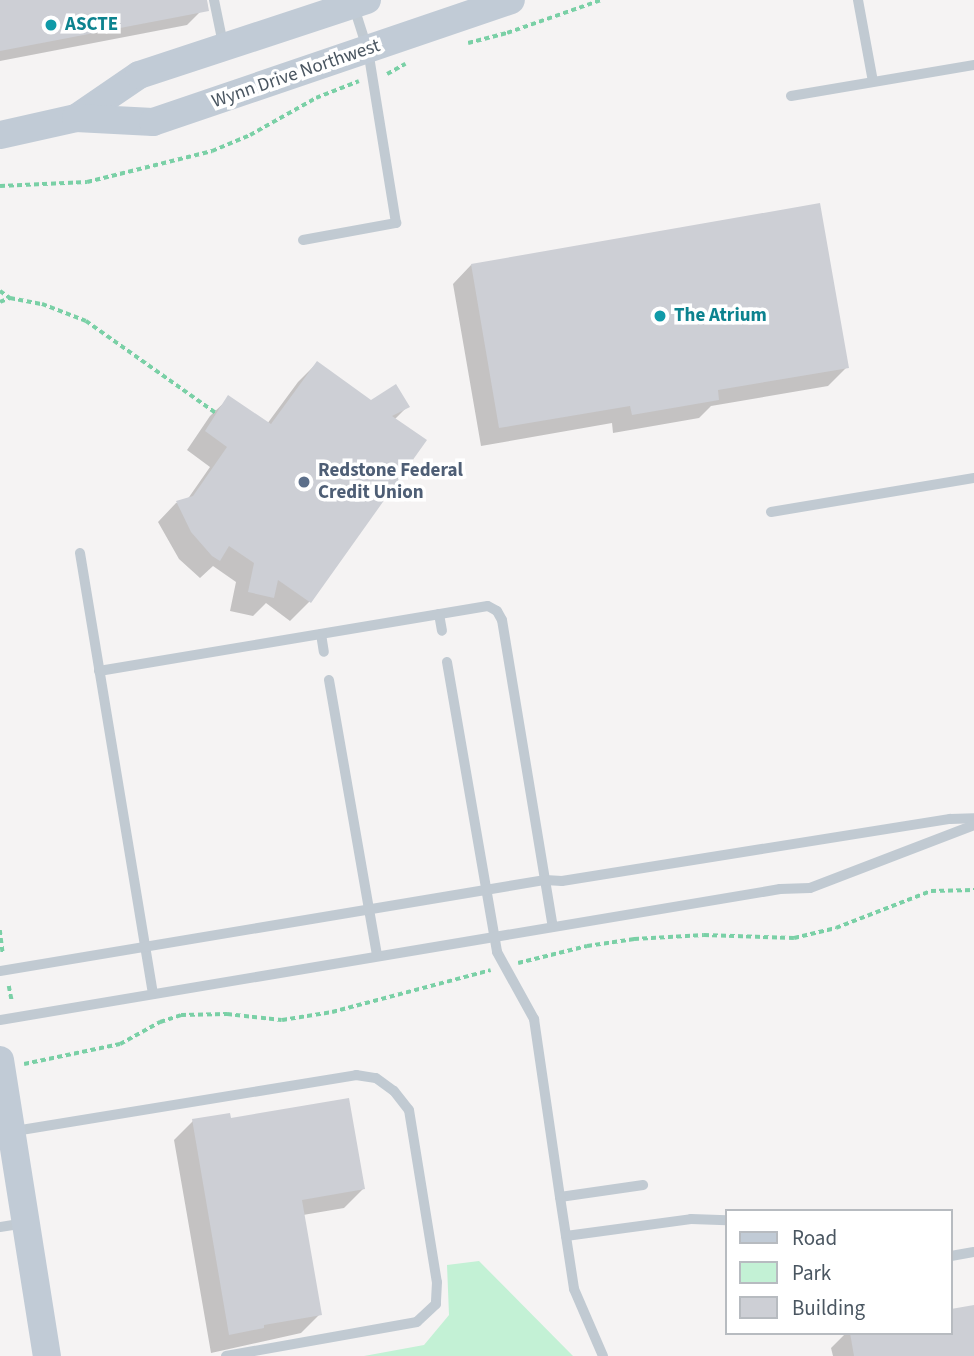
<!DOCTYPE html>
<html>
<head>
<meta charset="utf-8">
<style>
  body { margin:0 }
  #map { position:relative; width:974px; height:1356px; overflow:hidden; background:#f5f3f3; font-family:"Source Sans 3",sans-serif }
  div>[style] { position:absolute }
  .green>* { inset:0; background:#c3f1d5 }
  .shadow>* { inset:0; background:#0003 }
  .building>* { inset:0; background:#cdcfd5 }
  .path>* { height:3.5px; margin-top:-1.75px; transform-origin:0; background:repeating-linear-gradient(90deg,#7ad0a6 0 5px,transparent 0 8.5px) }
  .lane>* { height:10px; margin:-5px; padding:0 5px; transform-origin:5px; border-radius:5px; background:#c1cad2 }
  .secondary>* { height:28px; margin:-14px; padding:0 14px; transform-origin:14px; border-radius:14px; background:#c1cbd6 }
  .dots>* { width:19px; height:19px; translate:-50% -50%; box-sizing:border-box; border:4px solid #fff; border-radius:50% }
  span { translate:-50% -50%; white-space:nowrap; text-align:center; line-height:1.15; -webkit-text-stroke:7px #fff; paint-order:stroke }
  .culture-label { font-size:19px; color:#0d838f; font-weight:700 }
  .left { translate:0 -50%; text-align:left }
  .street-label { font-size:19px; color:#4a5661 }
  .service-label { font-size:19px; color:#4e5e75; font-weight:700 }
  .legend { position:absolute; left:725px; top:1209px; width:228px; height:126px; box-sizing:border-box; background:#fff; border:2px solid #b7bbc0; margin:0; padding:9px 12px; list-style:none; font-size:21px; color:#4a5661 }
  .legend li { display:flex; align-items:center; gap:14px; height:35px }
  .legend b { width:35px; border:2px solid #b7bbc0 }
</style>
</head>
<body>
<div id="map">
  <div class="green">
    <i style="clip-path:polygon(479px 1261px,573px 1356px,364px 1356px,424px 1345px,449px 1315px,447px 1265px)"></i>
  </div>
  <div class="shadow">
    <i style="clip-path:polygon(0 0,199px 0,201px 11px,187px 25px,0 61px)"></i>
    <i style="clip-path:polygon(471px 265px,847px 367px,828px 386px,711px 406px,699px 418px,613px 433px,612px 423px,481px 446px,453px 284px)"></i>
    <i style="clip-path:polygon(317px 363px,371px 402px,408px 406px,394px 420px,425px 440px,309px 602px,290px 621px,266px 603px,253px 616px,230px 611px,236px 582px,213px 566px,200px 578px,179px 559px,158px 522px,176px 503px,187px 500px,210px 467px,187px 450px,210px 416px,229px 398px,267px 424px,298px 382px)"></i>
    <i style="clip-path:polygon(229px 1120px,363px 1189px,344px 1208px,303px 1215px,320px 1314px,301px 1333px,211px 1353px,174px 1140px,193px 1121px)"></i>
    <i style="clip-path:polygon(974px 1306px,974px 1356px,833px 1356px,831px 1348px,846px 1333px,951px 1333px)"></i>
  </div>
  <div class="building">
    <i style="clip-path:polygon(0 0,207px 0,209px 11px,0 51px)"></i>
    <i style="clip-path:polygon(820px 203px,849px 368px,718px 390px,719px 400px,632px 415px,630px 406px,499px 428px,471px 264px)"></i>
    <i style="clip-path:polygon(317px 361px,371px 400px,396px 384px,410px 407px,392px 416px,427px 440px,311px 603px,278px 580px,274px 598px,248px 592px,254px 563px,229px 546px,220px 561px,212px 556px,191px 532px,176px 501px,193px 496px,227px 447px,205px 431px,228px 395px,271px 424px)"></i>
    <i style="clip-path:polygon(349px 1098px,365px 1189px,302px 1200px,322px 1315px,264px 1325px,264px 1328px,229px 1335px,192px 1119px,230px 1113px,231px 1118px)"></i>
    <i style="clip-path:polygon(974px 1305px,974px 1356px,854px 1356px,850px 1333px,951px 1333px,951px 1309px)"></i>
  </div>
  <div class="path">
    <i style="left:468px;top:43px;width:40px;rotate:-14.4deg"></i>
    <i style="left:507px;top:33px;width:100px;rotate:-19.3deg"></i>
    <i style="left:387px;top:74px;width:21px;rotate:-29deg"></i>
    <i style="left:0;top:186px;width:87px;rotate:-2.6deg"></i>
    <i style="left:87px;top:182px;width:129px;rotate:-13.9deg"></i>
    <i style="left:212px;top:151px;width:41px;rotate:-22.8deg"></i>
    <i style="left:250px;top:135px;width:76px;rotate:-29.3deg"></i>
    <i style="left:316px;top:98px;width:46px;rotate:-21.6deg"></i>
    <i style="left:0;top:291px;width:12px;rotate:35deg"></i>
    <i style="left:10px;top:298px;width:33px;rotate:11deg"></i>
    <i style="left:42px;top:304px;width:47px;rotate:21.1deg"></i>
    <i style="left:86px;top:321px;width:159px;rotate:35.3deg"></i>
    <i style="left:0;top:302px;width:11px;rotate:-22deg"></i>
    <i style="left:0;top:930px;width:24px;rotate:83deg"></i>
    <i style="left:518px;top:963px;width:71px;rotate:-13.8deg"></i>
    <i style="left:587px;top:946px;width:48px;rotate:-8.5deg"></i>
    <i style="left:634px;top:939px;width:70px;rotate:-3.3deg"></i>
    <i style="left:704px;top:935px;width:90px;rotate:1.9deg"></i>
    <i style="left:794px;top:938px;width:43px;rotate:-13.4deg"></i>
    <i style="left:836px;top:928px;width:102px;rotate:-21.3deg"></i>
    <i style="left:931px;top:891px;width:43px;rotate:-1.3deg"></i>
    <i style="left:9px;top:986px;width:16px;rotate:79deg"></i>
    <i style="left:24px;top:1064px;width:98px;rotate:-11.8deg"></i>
    <i style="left:120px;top:1044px;width:46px;rotate:-28.8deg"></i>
    <i style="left:160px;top:1022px;width:22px;rotate:-18deg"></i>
    <i style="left:181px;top:1015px;width:46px;rotate:-1.2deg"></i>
    <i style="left:227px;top:1014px;width:55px;rotate:6.2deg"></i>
    <i style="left:282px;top:1020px;width:51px;rotate:-9.1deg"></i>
    <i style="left:332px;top:1012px;width:164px;rotate:-14.8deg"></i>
  </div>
  <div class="lane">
    <i style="left:214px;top:0;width:45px;rotate:78.4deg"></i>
    <i style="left:858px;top:0;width:83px;rotate:79.6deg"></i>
    <i style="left:791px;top:96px;width:186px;rotate:-9.6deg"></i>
    <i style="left:303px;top:240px;width:95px;rotate:-10.4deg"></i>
    <i style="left:396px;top:223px;width:174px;rotate:-99.2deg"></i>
    <i style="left:368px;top:51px;width:46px;rotate:-107.7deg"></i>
    <i style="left:771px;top:512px;width:206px;rotate:-9.5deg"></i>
    <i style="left:80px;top:553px;width:447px;rotate:80.6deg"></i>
    <i style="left:439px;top:614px;width:17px;rotate:80deg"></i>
    <i style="left:321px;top:634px;width:18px;rotate:81deg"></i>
    <i style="left:447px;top:662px;width:294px;rotate:80.2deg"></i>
    <i style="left:497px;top:952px;width:77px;rotate:61.1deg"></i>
    <i style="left:534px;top:1019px;width:180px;rotate:81.7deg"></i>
    <i style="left:560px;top:1197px;width:84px;rotate:-8.2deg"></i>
    <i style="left:99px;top:671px;width:394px;rotate:-9.5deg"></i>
    <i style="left:488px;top:606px;width:10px;rotate:29deg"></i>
    <i style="left:497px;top:611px;width:10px;rotate:61deg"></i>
    <i style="left:502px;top:620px;width:311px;rotate:80.6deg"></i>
    <i style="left:329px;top:680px;width:280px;rotate:80.1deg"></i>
    <i style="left:0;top:971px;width:553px;rotate:-9.48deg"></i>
    <i style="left:545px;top:880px;width:17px;rotate:3deg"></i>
    <i style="left:562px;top:881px;width:393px;rotate:-9.1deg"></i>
    <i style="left:950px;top:819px;width:24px;rotate:-2deg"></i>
    <i style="left:0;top:1020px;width:791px;rotate:-9.53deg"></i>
    <i style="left:780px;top:889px;width:30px;rotate:-2deg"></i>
    <i style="left:810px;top:888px;width:176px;rotate:-21deg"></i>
    <i style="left:15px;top:1131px;width:346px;rotate:-9.3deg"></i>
    <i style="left:356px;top:1075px;width:20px;rotate:9deg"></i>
    <i style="left:376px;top:1078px;width:22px;rotate:36deg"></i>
    <i style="left:394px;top:1091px;width:24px;rotate:52deg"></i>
    <i style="left:409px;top:1110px;width:174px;rotate:80.8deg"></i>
    <i style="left:437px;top:1282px;width:22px;rotate:93deg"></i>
    <i style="left:436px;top:1304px;width:26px;rotate:137deg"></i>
    <i style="left:417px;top:1322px;width:194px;rotate:169.9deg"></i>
    <i style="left:560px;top:1197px;width:93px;rotate:81.3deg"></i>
    <i style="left:574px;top:1289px;width:73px;rotate:66.6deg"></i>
    <i style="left:0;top:1227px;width:24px;rotate:-9deg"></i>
    <i style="left:566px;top:1236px;width:126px;rotate:-7.7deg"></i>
    <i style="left:691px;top:1219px;width:36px;rotate:2deg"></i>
    <i style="left:951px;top:1256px;width:23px;rotate:-10deg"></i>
  </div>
  <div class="secondary">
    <i style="left:76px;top:118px;width:76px;rotate:-34.3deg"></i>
    <i style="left:139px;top:75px;width:240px;rotate:-18.2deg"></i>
    <i style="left:0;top:135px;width:78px;rotate:-12.6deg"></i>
    <i style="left:76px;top:118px;width:77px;rotate:3deg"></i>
    <i style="left:153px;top:122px;width:378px;rotate:-18.8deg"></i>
    <i style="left:0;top:1060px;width:300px;rotate:81deg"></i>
  </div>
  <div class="dots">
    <i style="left:51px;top:25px;background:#0f9aa8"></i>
    <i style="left:660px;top:316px;background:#0f9aa8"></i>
    <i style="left:304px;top:482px;background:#5c6f8a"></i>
  </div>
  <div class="culture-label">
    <span class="left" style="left:65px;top:25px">ASCTE</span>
    <span class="left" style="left:674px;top:316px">The Atrium</span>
  </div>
  <div class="street-label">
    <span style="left:296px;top:74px;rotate:-19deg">Wynn Drive Northwest</span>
  </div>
  <div class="service-label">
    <span class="left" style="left:318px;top:482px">Redstone Federal<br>Credit Union</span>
  </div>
  <ul class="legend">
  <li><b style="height:9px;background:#c1cbd6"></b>Road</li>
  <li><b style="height:19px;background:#c3f1d5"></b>Park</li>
  <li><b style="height:19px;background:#cdcfd5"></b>Building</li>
  </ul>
</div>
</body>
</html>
